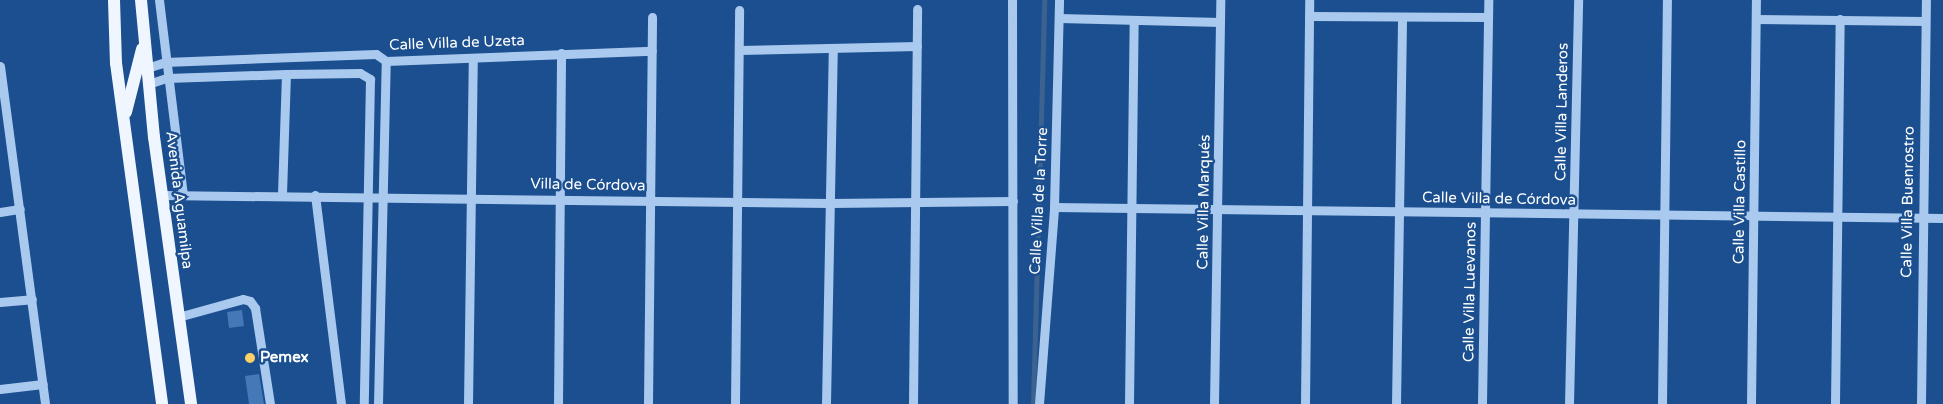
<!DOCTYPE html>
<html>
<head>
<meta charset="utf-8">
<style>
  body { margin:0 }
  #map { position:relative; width:1943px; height:404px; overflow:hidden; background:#1b4f8f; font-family:"Varela Round",sans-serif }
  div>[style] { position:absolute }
  .stream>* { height:4.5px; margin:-2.25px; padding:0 2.25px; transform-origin:2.25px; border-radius:2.25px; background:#3c6290 }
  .building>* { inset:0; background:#4478b7 }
  .minor>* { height:9px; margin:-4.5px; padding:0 4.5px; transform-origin:4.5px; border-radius:4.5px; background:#a9c9ee }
  .major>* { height:12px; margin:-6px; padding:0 6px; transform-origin:6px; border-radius:6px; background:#f0f6ff }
  .dots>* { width:14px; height:14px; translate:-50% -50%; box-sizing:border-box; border:2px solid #1b4f8f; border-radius:50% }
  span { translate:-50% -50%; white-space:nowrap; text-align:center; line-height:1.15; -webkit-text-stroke:5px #1b4f8f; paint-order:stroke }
  .street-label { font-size:15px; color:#fff }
  .poi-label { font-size:15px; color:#fff; font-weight:700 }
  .left { translate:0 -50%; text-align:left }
</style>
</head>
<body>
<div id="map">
  <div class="stream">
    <i style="left:1033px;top:404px;width:404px;rotate:-88.4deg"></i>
  </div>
  <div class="building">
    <i style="clip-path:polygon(242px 310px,244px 326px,229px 328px,227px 312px)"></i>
    <i style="clip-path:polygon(259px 374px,264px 404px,249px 404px,245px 376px)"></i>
  </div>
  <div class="minor">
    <i style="left:159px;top:0;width:196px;rotate:83deg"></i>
    <i style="left:1012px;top:0;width:404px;rotate:89.9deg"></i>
    <i style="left:1309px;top:16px;width:178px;rotate:0.3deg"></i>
    <i style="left:1059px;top:18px;width:161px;rotate:1.4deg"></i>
    <i style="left:1756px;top:19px;width:169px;rotate:0.7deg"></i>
    <i style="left:739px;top:50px;width:178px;rotate:-1.3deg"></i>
    <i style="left:0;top:66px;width:341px;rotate:82.4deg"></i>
    <i style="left:147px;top:68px;width:19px;rotate:-18deg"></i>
    <i style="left:165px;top:62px;width:211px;rotate:-2.2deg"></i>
    <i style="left:376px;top:54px;width:12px;rotate:35deg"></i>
    <i style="left:386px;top:61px;width:266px;rotate:-2.2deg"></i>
    <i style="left:148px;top:84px;width:20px;rotate:-18deg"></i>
    <i style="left:167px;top:78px;width:119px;rotate:-1.9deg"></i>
    <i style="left:286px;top:74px;width:74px;rotate:-0.8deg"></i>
    <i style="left:360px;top:73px;width:12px;rotate:31deg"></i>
    <i style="left:370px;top:79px;width:325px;rotate:91.1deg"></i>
    <i style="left:282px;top:194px;width:120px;rotate:-88.1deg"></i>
    <i style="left:162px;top:195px;width:668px;rotate:0.69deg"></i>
    <i style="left:830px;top:203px;width:183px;rotate:-0.6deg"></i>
    <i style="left:315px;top:195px;width:211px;rotate:82.9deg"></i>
    <i style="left:1054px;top:207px;width:889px;rotate:0.71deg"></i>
    <i style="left:0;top:212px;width:20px;rotate:-9deg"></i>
    <i style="left:0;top:302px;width:32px;rotate:-5deg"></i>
    <i style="left:178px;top:317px;width:67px;rotate:-15.5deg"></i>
    <i style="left:243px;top:299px;width:7px;rotate:16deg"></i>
    <i style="left:250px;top:301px;width:9px;rotate:54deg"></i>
    <i style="left:255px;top:308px;width:97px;rotate:81.1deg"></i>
    <i style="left:0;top:389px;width:43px;rotate:-6.6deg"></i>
    <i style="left:378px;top:404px;width:343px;rotate:-88.7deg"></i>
    <i style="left:468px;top:404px;width:346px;rotate:-89.2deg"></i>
    <i style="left:558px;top:404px;width:351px;rotate:-89.5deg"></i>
    <i style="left:648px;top:404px;width:387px;rotate:-89.4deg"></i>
    <i style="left:735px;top:404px;width:394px;rotate:-89.4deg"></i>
    <i style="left:826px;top:404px;width:356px;rotate:-88.9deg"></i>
    <i style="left:913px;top:404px;width:395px;rotate:-89.4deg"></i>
    <i style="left:1039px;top:404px;width:198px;rotate:-85.6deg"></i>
    <i style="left:1054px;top:207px;width:207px;rotate:-88.6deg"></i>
    <i style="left:1129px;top:404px;width:382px;rotate:-89.3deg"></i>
    <i style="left:1214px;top:404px;width:404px;rotate:-89.1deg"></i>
    <i style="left:1305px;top:404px;width:404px;rotate:-89.4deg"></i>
    <i style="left:1396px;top:404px;width:387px;rotate:-89.1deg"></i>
    <i style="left:1482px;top:404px;width:404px;rotate:-89.1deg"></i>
    <i style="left:1569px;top:404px;width:404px;rotate:-88.7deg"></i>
    <i style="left:1662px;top:404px;width:404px;rotate:-89.3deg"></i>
    <i style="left:1751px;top:404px;width:404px;rotate:-89.3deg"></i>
    <i style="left:1835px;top:404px;width:385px;rotate:-89.3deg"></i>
    <i style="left:1921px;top:404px;width:404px;rotate:-89.3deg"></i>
  </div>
  <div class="major">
    <i style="left:114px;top:0;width:63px;rotate:88.2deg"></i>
    <i style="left:116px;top:63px;width:344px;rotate:82.3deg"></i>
    <i style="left:141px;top:0;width:138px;rotate:84.6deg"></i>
    <i style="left:154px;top:137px;width:270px;rotate:82.1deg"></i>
    <i style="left:126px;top:112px;width:65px;rotate:-75.7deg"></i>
  </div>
  <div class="dots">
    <i style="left:250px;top:358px;background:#ffd166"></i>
  </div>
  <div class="street-label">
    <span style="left:457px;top:43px;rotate:-2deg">Calle Villa de Uzeta</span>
    <span style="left:1562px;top:112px;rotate:-89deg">Calle Villa Landeros</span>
    <span style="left:588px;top:185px;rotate:1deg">Villa de Córdova</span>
    <span style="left:1499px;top:199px;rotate:1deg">Calle Villa de Córdova</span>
    <span style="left:179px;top:200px;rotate:83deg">Avenida Aguamilpa</span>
    <span style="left:1039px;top:201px;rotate:-87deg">Calle Villa de la Torre</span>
    <span style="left:1204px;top:202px;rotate:-89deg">Calle Villa Marqués</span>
    <span style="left:1740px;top:202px;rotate:-89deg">Calle Villa Castillo</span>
    <span style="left:1908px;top:202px;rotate:-89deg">Calle Villa Buenrostro</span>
    <span style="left:1470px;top:292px;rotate:-89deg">Calle Villa Luevanos</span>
  </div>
  <div class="poi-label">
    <span class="left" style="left:260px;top:358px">Pemex</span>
  </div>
</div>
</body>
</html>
